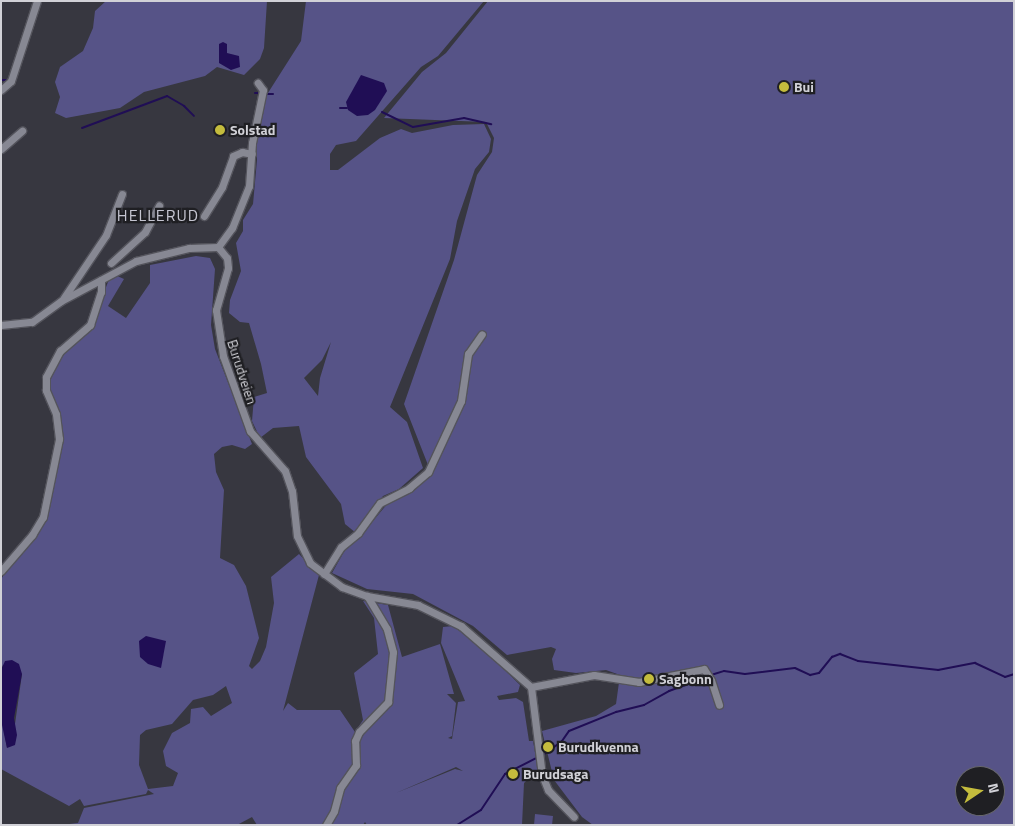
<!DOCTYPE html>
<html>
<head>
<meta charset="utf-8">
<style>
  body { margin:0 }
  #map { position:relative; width:1015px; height:826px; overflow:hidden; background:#373740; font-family:"Titillium Web",sans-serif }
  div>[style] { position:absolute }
  .green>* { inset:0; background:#565387 }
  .water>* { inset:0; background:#200e55 }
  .stream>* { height:2px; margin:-1px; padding:0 1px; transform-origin:1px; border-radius:1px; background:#200e55 }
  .roads { filter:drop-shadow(1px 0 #54545c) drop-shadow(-1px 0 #54545c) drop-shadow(0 1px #54545c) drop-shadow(0 -1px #54545c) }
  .minor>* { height:7px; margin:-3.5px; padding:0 3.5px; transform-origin:3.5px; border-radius:3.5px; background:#878893 }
  .dots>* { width:14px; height:14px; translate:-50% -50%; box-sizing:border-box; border:2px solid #1f1f23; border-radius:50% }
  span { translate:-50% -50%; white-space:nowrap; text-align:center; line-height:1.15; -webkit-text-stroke:4.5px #1f1f23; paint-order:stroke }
  .poi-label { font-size:14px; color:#d1d1d7; font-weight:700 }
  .left { translate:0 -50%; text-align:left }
  .street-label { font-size:14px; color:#d1d1d7 }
  .quarter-label { font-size:16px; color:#c5c5d1; letter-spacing:1px }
  .frame { position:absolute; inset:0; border:2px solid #d1d1d7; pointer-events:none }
  .north { position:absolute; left:955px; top:766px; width:50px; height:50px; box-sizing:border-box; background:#1f1f23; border:1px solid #66666b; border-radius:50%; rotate:78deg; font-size:14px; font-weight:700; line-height:20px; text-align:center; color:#d1d1d7 }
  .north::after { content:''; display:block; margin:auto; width:18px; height:22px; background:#c4bc3d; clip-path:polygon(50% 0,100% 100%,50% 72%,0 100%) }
</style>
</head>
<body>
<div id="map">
  <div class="green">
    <i style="clip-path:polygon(106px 1px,267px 1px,264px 48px,260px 59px,244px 75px,217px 67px,205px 76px,144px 92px,120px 108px,66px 118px,55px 113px,60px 97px,55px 82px,60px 67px,83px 51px,93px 28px,95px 11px)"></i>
    <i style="clip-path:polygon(evenodd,306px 1px,484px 1px,438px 56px,421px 67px,356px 141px,336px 145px,330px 154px,330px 170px,338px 170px,380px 138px,401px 129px,412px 133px,453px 125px,484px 124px,491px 139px,489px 152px,475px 169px,457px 221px,450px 259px,390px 407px,407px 422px,423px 468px,399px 489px,383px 496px,356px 533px,345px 524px,341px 504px,306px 457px,299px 426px,273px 428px,260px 438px,252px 421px,254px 397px,267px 393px,261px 364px,249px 323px,240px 322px,229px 313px,230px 300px,241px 271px,236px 243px,243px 231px,243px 220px,253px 204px,257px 160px,256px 142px,266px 96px,301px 41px,306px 1px,331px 342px,320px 378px,318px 396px,304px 378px,322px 360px,331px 342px)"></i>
    <i style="clip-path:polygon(evenodd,488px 1px,1014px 1px,1014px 825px,593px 825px,582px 817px,554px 780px,542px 731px,596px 716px,616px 704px,620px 675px,606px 670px,576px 673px,554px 670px,552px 659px,556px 649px,551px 647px,507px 655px,473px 626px,413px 594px,367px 589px,332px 573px,345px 550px,363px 533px,388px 503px,430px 470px,404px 404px,454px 260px,477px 175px,492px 152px,494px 138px,486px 122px,384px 118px,422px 72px,446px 53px,488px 1px,965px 776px,995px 776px,995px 806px,965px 806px,965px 776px)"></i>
    <i style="clip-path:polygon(evenodd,196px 256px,210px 258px,215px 269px,211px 325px,215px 349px,252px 444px,245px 449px,232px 445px,222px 447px,214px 454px,216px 472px,224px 490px,220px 558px,234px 565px,246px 586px,259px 638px,249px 666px,252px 669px,260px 661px,266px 647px,274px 603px,271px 577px,299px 554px,319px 575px,283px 711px,288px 703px,297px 710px,340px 710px,355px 732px,363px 720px,354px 673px,378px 654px,374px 618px,363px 601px,388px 605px,402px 657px,440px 644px,454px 694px,447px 694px,456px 703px,452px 736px,448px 738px,452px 739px,458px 702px,465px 701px,441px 643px,443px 627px,453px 626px,485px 651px,520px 685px,518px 692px,497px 696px,499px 700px,516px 698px,523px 702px,529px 741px,533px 741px,538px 769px,524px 783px,522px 825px,367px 825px,365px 822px,363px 825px,257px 825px,252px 817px,237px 825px,61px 825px,78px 823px,84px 808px,154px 794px,148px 790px,146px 794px,84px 806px,80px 799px,69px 806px,1px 769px,1px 714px,7px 748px,15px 724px,22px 674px,3px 665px,1px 670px,1px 579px,45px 518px,61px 447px,48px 388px,48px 375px,55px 356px,89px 331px,108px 282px,115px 275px,124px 279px,108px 306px,126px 318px,150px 283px,150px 265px,196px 256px,226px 686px,232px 703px,211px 716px,203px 707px,191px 709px,190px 723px,172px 733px,163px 751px,166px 766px,178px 773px,173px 786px,148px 789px,139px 765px,140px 735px,146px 730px,172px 724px,193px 700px,213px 695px,226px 686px,196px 256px,456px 767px,463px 771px,455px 769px,396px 793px,456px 767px)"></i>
    <i style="clip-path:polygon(535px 814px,553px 816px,552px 825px,534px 825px)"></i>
  </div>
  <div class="water">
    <i style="clip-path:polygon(223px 42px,227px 44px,227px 53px,239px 56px,240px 67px,231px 70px,219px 63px,219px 44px)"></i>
    <i style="clip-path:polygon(361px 75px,384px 83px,387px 91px,375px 110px,368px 115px,357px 116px,348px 110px,346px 102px)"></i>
    <i style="clip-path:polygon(146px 636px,166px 641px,161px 668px,148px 664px,140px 657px,139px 641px)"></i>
    <i style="clip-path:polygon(12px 660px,19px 664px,22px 674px,14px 718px,17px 735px,15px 745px,7px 748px,2px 725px,1px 670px,5px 661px)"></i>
  </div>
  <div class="stream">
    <i style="left:1px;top:80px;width:7px"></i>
    <i style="left:255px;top:93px;width:4px"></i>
    <i style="left:266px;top:94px;width:7px"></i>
    <i style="left:340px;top:108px;width:7px"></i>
    <i style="left:382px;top:112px;width:34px;rotate:26deg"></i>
    <i style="left:413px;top:127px;width:52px;rotate:-10deg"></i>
    <i style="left:464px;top:118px;width:28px;rotate:13deg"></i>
    <i style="left:82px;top:128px;width:91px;rotate:-20.6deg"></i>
    <i style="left:167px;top:96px;width:20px;rotate:30deg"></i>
    <i style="left:184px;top:106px;width:14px;rotate:45deg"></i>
    <i style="left:711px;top:675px;width:14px;rotate:-17deg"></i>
    <i style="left:724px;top:671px;width:21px;rotate:8deg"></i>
    <i style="left:745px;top:674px;width:50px;rotate:-6.8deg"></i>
    <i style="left:795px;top:668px;width:17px;rotate:25deg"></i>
    <i style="left:810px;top:675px;width:9px;rotate:-13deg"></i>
    <i style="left:819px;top:673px;width:21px;rotate:-51deg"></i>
    <i style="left:832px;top:657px;width:9px;rotate:-21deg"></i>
    <i style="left:840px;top:654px;width:19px;rotate:21deg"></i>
    <i style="left:858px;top:661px;width:81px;rotate:6.4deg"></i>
    <i style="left:938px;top:670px;width:38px;rotate:-11deg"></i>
    <i style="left:975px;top:663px;width:33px;rotate:25deg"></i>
    <i style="left:1005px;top:677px;width:9px;rotate:-18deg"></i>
    <i style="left:543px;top:755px;width:24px;rotate:-36deg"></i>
    <i style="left:562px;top:741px;width:12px;rotate:-55deg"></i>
    <i style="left:569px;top:731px;width:51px;rotate:-22deg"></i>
    <i style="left:616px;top:712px;width:29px;rotate:-14deg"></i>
    <i style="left:644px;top:705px;width:29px;rotate:-29deg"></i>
    <i style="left:669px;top:691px;width:40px;rotate:-20.2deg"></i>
    <i style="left:457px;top:825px;width:28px;rotate:-32deg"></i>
    <i style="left:481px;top:810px;width:43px;rotate:-56.3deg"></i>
    <i style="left:505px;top:774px;width:37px;rotate:-27deg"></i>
  </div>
  <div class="roads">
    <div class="minor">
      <i style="left:1px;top:90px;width:13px;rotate:-42deg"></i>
      <i style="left:11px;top:81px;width:84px;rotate:-72deg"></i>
      <i style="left:1px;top:149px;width:28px;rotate:-41deg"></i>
      <i style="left:204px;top:216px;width:34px;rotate:-58deg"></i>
      <i style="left:222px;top:187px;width:33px;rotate:-70deg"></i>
      <i style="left:233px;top:156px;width:10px;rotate:-24deg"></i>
      <i style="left:242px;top:152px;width:10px;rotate:11deg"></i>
      <i style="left:218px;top:247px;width:24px;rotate:-54deg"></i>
      <i style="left:232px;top:228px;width:45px;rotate:-68deg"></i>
      <i style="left:249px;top:186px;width:43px;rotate:-86deg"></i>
      <i style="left:252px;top:143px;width:54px;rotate:-78.3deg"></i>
      <i style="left:263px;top:90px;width:9px;rotate:-126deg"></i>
      <i style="left:111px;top:263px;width:46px;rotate:-42.4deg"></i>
      <i style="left:145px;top:232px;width:30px;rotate:-62deg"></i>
      <i style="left:63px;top:299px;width:77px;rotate:-56.1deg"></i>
      <i style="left:106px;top:235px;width:44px;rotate:-68.7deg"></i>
      <i style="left:1px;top:325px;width:31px;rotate:-6deg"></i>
      <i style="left:32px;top:322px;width:36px;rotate:-36deg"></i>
      <i style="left:61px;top:301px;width:85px;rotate:-28.1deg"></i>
      <i style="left:136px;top:261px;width:55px;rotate:-13.8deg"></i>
      <i style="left:189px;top:248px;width:29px;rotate:-2deg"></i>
      <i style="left:218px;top:247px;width:14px;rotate:51deg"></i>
      <i style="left:227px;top:258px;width:10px;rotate:84deg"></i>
      <i style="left:228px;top:268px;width:44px;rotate:105.9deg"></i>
      <i style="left:216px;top:310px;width:47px;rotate:81.3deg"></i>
      <i style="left:223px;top:356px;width:80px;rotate:70.2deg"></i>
      <i style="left:250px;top:431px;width:53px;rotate:48.8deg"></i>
      <i style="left:285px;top:471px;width:21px;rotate:71deg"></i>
      <i style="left:292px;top:491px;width:45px;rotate:83.7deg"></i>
      <i style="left:297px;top:536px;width:30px;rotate:64deg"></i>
      <i style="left:310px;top:563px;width:40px;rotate:37deg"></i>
      <i style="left:342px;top:587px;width:27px;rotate:20deg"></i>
      <i style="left:367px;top:596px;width:52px;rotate:10deg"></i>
      <i style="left:418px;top:605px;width:48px;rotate:26deg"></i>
      <i style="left:461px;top:626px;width:93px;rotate:41.1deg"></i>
      <i style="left:531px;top:687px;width:64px;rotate:-10.8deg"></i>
      <i style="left:594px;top:675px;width:46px;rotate:8.8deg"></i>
      <i style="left:639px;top:682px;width:66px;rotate:-11.3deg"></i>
      <i style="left:704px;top:669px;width:13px;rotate:58deg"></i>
      <i style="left:711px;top:680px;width:26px;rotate:72deg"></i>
      <i style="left:1px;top:571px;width:48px;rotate:-49.3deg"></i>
      <i style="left:32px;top:535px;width:21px;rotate:-59deg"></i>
      <i style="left:43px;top:517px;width:80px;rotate:-78.4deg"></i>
      <i style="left:59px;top:439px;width:25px;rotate:-97deg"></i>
      <i style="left:56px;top:414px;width:26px;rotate:-113deg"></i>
      <i style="left:46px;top:390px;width:13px;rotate:-90deg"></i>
      <i style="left:46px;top:377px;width:30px;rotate:-62deg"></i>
      <i style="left:60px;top:351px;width:40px;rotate:-41deg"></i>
      <i style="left:90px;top:325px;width:35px;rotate:-72deg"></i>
      <i style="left:101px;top:292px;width:12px;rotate:-90deg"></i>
      <i style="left:324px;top:574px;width:32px;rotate:-58deg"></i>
      <i style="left:341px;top:547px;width:22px;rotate:-39deg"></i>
      <i style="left:358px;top:533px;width:37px;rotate:-54deg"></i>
      <i style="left:380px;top:503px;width:33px;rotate:-27deg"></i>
      <i style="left:409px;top:488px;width:25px;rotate:-40deg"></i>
      <i style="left:428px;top:472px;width:78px;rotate:-65.1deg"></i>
      <i style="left:461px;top:401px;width:48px;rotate:-81.5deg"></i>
      <i style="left:468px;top:354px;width:24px;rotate:-55deg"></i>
      <i style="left:531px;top:687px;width:89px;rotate:82.9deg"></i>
      <i style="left:542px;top:775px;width:16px;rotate:68deg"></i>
      <i style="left:548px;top:790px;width:37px;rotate:46deg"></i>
      <i style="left:326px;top:825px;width:16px;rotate:-60deg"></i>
      <i style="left:334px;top:811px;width:24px;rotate:-75deg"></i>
      <i style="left:340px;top:788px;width:28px;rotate:-55deg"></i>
      <i style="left:356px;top:765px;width:24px;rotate:-92deg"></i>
      <i style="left:355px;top:741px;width:10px;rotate:-66deg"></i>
      <i style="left:359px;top:732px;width:42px;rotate:-46deg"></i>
      <i style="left:388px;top:702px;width:50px;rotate:-84.3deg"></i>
      <i style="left:393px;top:652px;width:24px;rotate:-105deg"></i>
      <i style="left:387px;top:629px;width:39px;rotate:-121deg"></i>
    </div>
  </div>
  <div class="dots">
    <i style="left:784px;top:87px;background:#c4bc3d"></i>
    <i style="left:220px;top:130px;background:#c4bc3d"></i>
    <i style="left:649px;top:679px;background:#c4bc3d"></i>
    <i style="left:548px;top:747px;background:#c4bc3d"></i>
    <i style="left:513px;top:774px;background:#c4bc3d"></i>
  </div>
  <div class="poi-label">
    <span class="left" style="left:794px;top:87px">Bui</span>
    <span class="left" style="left:230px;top:130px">Solstad</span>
    <span class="left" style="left:659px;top:679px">Sagbonn</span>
    <span class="left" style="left:558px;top:747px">Burudkvenna</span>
    <span class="left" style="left:523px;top:774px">Burudsaga</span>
  </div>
  <div class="street-label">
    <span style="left:242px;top:372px;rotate:72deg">Burudveien</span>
  </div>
  <div class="quarter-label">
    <span style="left:158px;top:215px">HELLERUD</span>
  </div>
  <div class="frame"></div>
  <div class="north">N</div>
</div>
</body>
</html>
